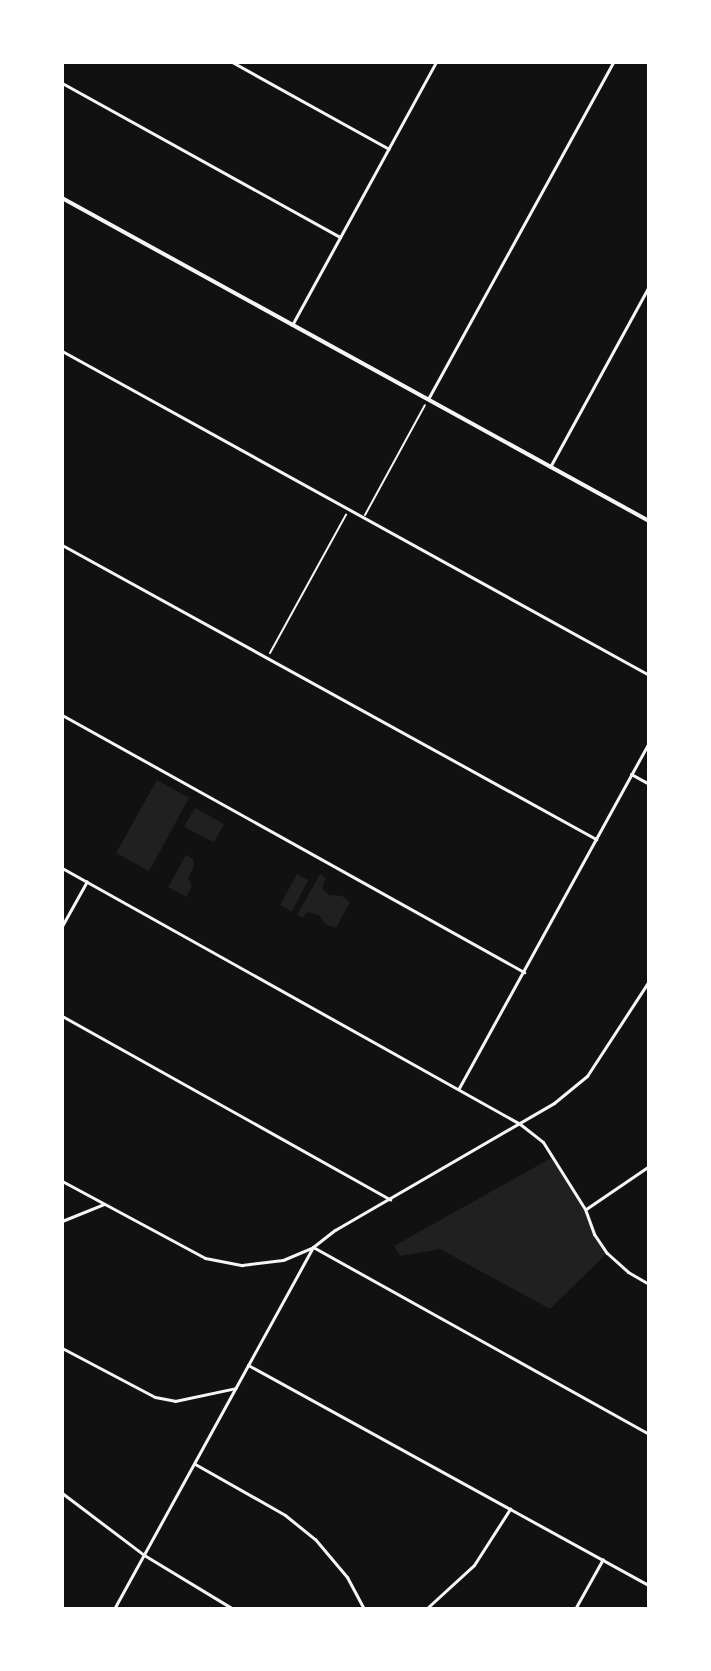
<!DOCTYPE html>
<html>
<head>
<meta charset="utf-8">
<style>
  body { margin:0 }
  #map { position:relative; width:711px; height:1671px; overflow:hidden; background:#111; font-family:Cabin,sans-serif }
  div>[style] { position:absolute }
  .green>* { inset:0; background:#202020 }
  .path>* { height:2px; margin:-1px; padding:0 1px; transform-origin:1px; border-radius:1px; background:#f5f5f5 }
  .minor>* { height:3px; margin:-1.5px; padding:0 1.5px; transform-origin:1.5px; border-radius:1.5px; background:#f5f5f5 }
  .secondary>* { height:4px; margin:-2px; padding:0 2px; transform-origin:2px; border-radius:2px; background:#f5f5f5 }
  span { translate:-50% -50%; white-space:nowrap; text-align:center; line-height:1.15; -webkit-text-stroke:6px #fff; paint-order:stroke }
  .frame { position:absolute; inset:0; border:64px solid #fff; pointer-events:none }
</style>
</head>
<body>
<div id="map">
  <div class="green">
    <i style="clip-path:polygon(157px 780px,189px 798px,149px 871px,116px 853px)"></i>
    <i style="clip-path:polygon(195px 808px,224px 824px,214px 842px,184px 827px)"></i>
    <i style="clip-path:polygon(186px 855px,193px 859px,194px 866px,188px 878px,192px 886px,186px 897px,168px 887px)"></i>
    <i style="clip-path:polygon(297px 874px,308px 880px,292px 912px,280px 905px)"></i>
    <i style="clip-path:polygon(320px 874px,326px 878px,322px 888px,329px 895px,342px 896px,350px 902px,336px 928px,325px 924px,319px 915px,307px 912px,303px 918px,297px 915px)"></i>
    <i style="clip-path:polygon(553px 1157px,585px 1209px,594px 1234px,607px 1253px,550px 1309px,440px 1249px,400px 1256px,394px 1246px)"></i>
  </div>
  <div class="path">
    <i style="left:365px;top:515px;width:125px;rotate:-61.4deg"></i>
    <i style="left:270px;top:653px;width:158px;rotate:-61.2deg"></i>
  </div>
  <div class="minor">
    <i style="left:232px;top:62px;width:179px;rotate:29deg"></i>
    <i style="left:62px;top:83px;width:318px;rotate:29deg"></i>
    <i style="left:292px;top:325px;width:300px;rotate:-61.3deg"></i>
    <i style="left:62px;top:351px;width:670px;rotate:28.9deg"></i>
    <i style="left:428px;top:399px;width:384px;rotate:-61.2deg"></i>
    <i style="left:550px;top:467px;width:206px;rotate:-61.3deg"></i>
    <i style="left:62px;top:545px;width:610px;rotate:28.84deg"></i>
    <i style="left:62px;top:715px;width:529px;rotate:29.09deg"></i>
    <i style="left:631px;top:774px;width:21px;rotate:29deg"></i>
    <i style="left:62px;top:868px;width:525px;rotate:29.2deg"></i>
    <i style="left:520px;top:1124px;width:29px;rotate:38deg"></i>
    <i style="left:543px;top:1142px;width:79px;rotate:57.9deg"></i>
    <i style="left:585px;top:1209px;width:27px;rotate:70deg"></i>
    <i style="left:594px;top:1234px;width:23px;rotate:56deg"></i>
    <i style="left:607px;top:1253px;width:28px;rotate:42deg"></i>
    <i style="left:628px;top:1272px;width:24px;rotate:30deg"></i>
    <i style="left:62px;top:926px;width:51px;rotate:-60.9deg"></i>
    <i style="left:62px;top:1016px;width:376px;rotate:29.2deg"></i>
    <i style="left:459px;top:1088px;width:395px;rotate:-61.2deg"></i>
    <i style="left:62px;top:1181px;width:162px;rotate:28.3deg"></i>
    <i style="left:205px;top:1258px;width:38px;rotate:11deg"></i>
    <i style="left:242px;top:1265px;width:41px;rotate:-7deg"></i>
    <i style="left:283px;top:1260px;width:33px;rotate:-23deg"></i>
    <i style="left:313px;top:1247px;width:28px;rotate:-38deg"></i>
    <i style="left:335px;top:1230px;width:253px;rotate:-30.1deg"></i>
    <i style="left:554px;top:1103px;width:43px;rotate:-39.3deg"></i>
    <i style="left:587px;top:1076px;width:113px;rotate:-56.9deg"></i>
    <i style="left:586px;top:1209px;width:76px;rotate:-34.3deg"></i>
    <i style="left:62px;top:1221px;width:45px;rotate:-22deg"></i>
    <i style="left:313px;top:1247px;width:385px;rotate:29.1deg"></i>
    <i style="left:62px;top:1348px;width:105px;rotate:27.8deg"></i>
    <i style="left:155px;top:1397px;width:20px;rotate:11deg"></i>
    <i style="left:175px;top:1401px;width:62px;rotate:-12deg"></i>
    <i style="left:248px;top:1365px;width:457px;rotate:28.8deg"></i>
    <i style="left:195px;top:1464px;width:103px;rotate:29.5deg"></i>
    <i style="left:285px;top:1515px;width:38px;rotate:39deg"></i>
    <i style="left:315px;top:1539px;width:50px;rotate:49.9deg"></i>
    <i style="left:347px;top:1577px;width:36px;rotate:62deg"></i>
    <i style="left:62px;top:1493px;width:103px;rotate:37.1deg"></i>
    <i style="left:144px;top:1555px;width:104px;rotate:31.2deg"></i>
    <i style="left:114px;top:1609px;width:413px;rotate:-61.2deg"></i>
    <i style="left:426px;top:1609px;width:65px;rotate:-42.5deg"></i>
    <i style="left:474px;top:1565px;width:67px;rotate:-57.3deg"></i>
    <i style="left:575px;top:1609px;width:57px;rotate:-60.8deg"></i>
  </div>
  <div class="secondary">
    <i style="left:62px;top:198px;width:670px;rotate:28.82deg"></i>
  </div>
  <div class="frame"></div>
</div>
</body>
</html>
